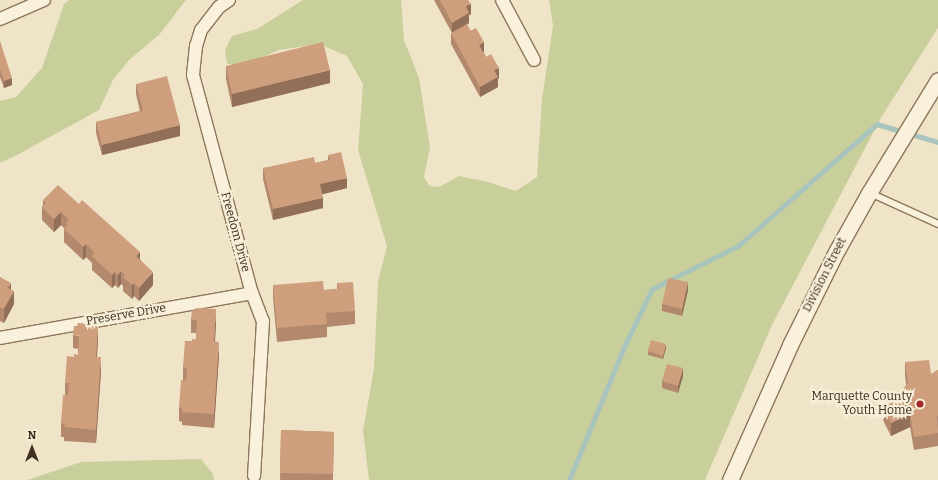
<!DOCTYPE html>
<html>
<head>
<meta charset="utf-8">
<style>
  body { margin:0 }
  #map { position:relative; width:938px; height:480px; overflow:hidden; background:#f0e4c8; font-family:Bitter,serif }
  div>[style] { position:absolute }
  .green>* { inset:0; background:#c9cf9b }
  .stream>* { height:4.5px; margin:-2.25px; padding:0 2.25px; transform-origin:2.25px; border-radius:2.25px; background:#a9c4bc }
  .roads { filter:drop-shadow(1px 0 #8d765c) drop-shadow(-1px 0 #8d765c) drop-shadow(0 1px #8d765c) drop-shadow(0 -1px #8d765c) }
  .service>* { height:6px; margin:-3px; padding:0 3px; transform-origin:3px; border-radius:3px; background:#faf1dc }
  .minor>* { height:12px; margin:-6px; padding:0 6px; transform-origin:6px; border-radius:6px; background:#faf1dc }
  .tertiary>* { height:15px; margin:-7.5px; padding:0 7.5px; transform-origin:7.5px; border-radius:7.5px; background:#faf1dc }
  .wall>* { inset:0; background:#b2896c }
  .shaded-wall>* { inset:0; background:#916f58 }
  .building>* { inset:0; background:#cf9f7d }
  .dots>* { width:11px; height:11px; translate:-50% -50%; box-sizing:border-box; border:2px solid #f7eed8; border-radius:50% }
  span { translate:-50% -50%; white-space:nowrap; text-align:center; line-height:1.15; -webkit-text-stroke:4px #f7eed8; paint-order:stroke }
  .street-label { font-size:12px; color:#3d2e20 }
  .poi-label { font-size:12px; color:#3d2e20 }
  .right { translate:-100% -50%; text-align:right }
  .north { position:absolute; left:12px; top:428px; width:40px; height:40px; -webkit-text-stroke:3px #f7eed8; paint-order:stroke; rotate:0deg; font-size:11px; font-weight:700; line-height:16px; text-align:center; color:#3d2e20 }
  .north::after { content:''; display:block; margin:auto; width:14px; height:18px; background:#3d2e20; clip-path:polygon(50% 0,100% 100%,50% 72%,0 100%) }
</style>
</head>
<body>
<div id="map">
  <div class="green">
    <i style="clip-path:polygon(69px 0,186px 0,159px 35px,129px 60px,113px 80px,99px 110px,19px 154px,0 163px,0 101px,16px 97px,42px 68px,64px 4px)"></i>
    <i style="clip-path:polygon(303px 0,401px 0,404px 40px,419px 78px,430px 147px,424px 177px,429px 186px,439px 187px,459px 176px,488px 182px,516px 191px,537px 177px,542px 99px,553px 26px,549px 0,938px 0,938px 28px,882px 116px,772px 325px,705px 480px,369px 480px,363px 431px,374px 369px,378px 282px,387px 246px,358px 150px,363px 84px,347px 56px,319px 44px,279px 50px,245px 65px,227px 64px,225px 50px,232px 36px,257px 29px)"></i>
    <i style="clip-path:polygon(201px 459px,213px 474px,214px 480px,27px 480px,81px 462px)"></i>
  </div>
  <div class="stream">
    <i style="left:569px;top:480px;width:146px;rotate:-67.5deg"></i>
    <i style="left:625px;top:345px;width:62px;rotate:-64.3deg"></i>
    <i style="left:652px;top:289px;width:96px;rotate:-26.6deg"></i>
    <i style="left:738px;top:246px;width:185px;rotate:-41.3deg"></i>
    <i style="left:877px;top:124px;width:64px;rotate:16.4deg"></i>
  </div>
  <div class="roads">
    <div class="service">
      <i style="left:870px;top:193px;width:75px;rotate:24.5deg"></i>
    </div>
    <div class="minor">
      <i style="left:229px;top:0;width:12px;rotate:145deg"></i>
      <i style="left:219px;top:7px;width:29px;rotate:128deg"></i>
      <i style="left:201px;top:30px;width:17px;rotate:107deg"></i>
      <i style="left:196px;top:46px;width:29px;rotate:96deg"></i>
      <i style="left:193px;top:75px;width:226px;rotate:74.9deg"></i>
      <i style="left:252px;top:293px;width:30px;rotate:69deg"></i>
      <i style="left:263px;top:321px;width:155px;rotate:93.3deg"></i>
      <i style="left:502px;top:0;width:68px;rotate:61.9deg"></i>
      <i style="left:0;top:19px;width:48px;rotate:-23.4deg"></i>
      <i style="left:0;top:338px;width:256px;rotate:-10.1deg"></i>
    </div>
    <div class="tertiary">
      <i style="left:730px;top:480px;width:148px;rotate:-66deg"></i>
      <i style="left:790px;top:345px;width:104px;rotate:-63.7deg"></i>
      <i style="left:836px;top:252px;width:68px;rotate:-60.8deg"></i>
      <i style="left:869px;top:193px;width:132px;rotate:-58.6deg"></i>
    </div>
  </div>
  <div class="wall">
    <i style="clip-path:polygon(434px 0,468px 0,471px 14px,469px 15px,469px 23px,467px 25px,499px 78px,498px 79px,498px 87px,480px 97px,451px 44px,451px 33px,452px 33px)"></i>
    <i style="clip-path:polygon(0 41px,12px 85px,4px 88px,0 77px)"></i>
    <i style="clip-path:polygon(226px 66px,330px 83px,232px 107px,226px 79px)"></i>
    <i style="clip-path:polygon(136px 84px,180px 136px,102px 155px,96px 133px,96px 122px,140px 111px,136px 94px)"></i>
    <i style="clip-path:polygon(328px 155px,347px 188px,322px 194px,323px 208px,273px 220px,263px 179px,263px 168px,315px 163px,328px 160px)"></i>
    <i style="clip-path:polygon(43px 200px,140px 259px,153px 285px,139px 301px,134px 296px,132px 299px,123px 291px,123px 286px,121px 284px,118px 288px,115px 285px,112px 288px,92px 270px,92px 263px,86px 257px,83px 260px,64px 242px,64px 228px,61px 225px,54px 232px,42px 220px,42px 207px,43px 205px)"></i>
    <i style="clip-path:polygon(0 277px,11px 289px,14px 304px,4px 323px,0 321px)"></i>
    <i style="clip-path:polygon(337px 283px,355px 311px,355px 324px,327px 327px,327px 337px,277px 342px,273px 298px,273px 285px,324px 290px,337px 289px)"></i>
    <i style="clip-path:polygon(688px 290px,682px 316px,662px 311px,662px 304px)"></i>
    <i style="clip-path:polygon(191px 319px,216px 322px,215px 342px,219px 355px,214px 428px,182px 425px,182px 422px,179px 421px,179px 408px,183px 380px,183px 367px,192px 341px,196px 339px,196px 333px,191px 333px)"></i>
    <i style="clip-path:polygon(73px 335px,98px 338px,97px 357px,101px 371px,96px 443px,64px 441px,64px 437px,61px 437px,61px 424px,65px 395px,65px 383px,74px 357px,78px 355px,78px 349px,73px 348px)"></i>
    <i style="clip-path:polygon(666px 348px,663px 359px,648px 355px,648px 351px)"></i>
    <i style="clip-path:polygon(905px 362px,931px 374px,938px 370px,938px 446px,914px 450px,910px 427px,891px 436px,883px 420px,883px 407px,898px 400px,906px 385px,905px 375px)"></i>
    <i style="clip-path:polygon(683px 376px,678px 393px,662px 388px,662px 381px)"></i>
    <i style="clip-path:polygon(281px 430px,334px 432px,333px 480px,280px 480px)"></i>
  </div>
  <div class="shaded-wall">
    <i style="clip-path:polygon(471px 4px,471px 14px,469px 15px,469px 23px,452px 33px,452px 23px,466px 6px)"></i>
    <i style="clip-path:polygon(484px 42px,484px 52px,479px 55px,479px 45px)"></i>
    <i style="clip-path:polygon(499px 68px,499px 78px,498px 79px,498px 87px,480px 97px,480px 87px,494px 70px)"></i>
    <i style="clip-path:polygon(330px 70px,330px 83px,232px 107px,232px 94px)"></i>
    <i style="clip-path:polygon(12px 78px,12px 85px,4px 88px,4px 81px)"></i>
    <i style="clip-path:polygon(180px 125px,180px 136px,102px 155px,102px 145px)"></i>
    <i style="clip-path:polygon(347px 178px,347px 188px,320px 195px,320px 184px)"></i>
    <i style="clip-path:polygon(323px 198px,323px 208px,273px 220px,273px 209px)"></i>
    <i style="clip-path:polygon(61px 212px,61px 225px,54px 232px,54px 219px)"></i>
    <i style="clip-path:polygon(86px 244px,86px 257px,83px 260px,83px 247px)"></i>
    <i style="clip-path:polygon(140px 252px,140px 265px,136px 256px)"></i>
    <i style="clip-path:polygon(121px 271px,121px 284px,118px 288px,118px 275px)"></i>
    <i style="clip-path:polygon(115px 272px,115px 285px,112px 288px,112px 275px)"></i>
    <i style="clip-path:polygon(153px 272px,153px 285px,139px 301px,139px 288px)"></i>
    <i style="clip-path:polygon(688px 282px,688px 290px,682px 316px,682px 309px)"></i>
    <i style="clip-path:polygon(11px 283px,11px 296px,14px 291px,14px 304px,4px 323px,4px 309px,8px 288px)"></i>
    <i style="clip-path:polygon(134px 283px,134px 296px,132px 299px,132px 285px)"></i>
    <i style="clip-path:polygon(216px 309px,216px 322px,214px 355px,214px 341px)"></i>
    <i style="clip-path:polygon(98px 324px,98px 338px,96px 370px,96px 357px)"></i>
    <i style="clip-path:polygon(219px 342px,219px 355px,214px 428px,214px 414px)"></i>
    <i style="clip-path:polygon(666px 344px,666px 348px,663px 359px,663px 356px)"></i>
    <i style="clip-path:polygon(101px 357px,101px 371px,96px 443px,96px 430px)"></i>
    <i style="clip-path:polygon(683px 368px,683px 376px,678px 393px,678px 386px)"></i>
    <i style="clip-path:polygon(910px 414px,910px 427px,891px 436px,891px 423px)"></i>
  </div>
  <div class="building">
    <i style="clip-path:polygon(440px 0,468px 0,471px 4px,466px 6px,469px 13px,452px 23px)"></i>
    <i style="clip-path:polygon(467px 24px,470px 31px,476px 28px,484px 42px,479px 45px,486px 57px,491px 54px,499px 68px,494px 70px,498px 77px,480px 87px,451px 33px)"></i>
    <i style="clip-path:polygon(0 41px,12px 78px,4px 81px,0 70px)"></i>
    <i style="clip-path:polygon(323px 42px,330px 70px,232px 94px,226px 66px)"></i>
    <i style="clip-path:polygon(167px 76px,180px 125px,102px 145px,96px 122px,143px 111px,136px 84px)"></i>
    <i style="clip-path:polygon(341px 152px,347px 178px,320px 184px,323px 198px,273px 209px,263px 168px,314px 157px,315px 163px,330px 160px,328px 155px)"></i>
    <i style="clip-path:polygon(58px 185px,79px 204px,82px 200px,140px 252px,136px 256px,153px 272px,139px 288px,134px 283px,132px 285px,123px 277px,125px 275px,121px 271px,118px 275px,115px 272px,112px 275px,92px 256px,95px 253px,86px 244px,83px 247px,64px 229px,68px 224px,66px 223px,69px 220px,61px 212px,54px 219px,42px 207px,46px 203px,43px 200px)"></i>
    <i style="clip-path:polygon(0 277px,11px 283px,8px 288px,14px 291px,4px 309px,0 307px)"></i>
    <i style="clip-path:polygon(668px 278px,688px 282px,682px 309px,662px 304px)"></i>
    <i style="clip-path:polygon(323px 281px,324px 290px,338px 289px,337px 283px,353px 282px,355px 311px,326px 313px,327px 324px,277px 328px,273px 285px)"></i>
    <i style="clip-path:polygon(196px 308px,216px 309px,214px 341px,219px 342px,214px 414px,182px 412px,182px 408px,179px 408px,181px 380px,186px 380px,187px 368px,183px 367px,185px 341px,192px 341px,192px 339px,196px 339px,197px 320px,191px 319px,192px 310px,195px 311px)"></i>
    <i style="clip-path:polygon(78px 323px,98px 324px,96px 357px,101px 357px,96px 430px,64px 427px,65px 424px,61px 424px,63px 395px,68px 395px,69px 383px,65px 383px,67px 356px,74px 357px,74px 354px,78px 355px,79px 335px,73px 335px,74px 326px,77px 326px)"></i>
    <i style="clip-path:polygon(651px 340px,666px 344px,663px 356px,648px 351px)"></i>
    <i style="clip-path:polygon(929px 360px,931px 374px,938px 370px,938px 416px,937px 416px,938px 433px,914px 437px,910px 414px,891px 423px,883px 407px,898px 400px,908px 382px,905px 362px)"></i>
    <i style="clip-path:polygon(667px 364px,683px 368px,678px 386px,662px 381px)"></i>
    <i style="clip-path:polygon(281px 430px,334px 432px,333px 474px,280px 473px)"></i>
  </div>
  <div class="dots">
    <i style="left:920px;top:404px;background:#9e2a2b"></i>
  </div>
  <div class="street-label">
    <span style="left:235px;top:232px;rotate:75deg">Freedom Drive</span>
    <span style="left:825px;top:275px;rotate:-63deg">Division Street</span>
    <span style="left:126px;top:315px;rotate:-10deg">Preserve Drive</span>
  </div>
  <div class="poi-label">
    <span class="right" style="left:912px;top:404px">Marquette County<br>Youth Home</span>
  </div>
  <div class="north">N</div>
</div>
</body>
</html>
